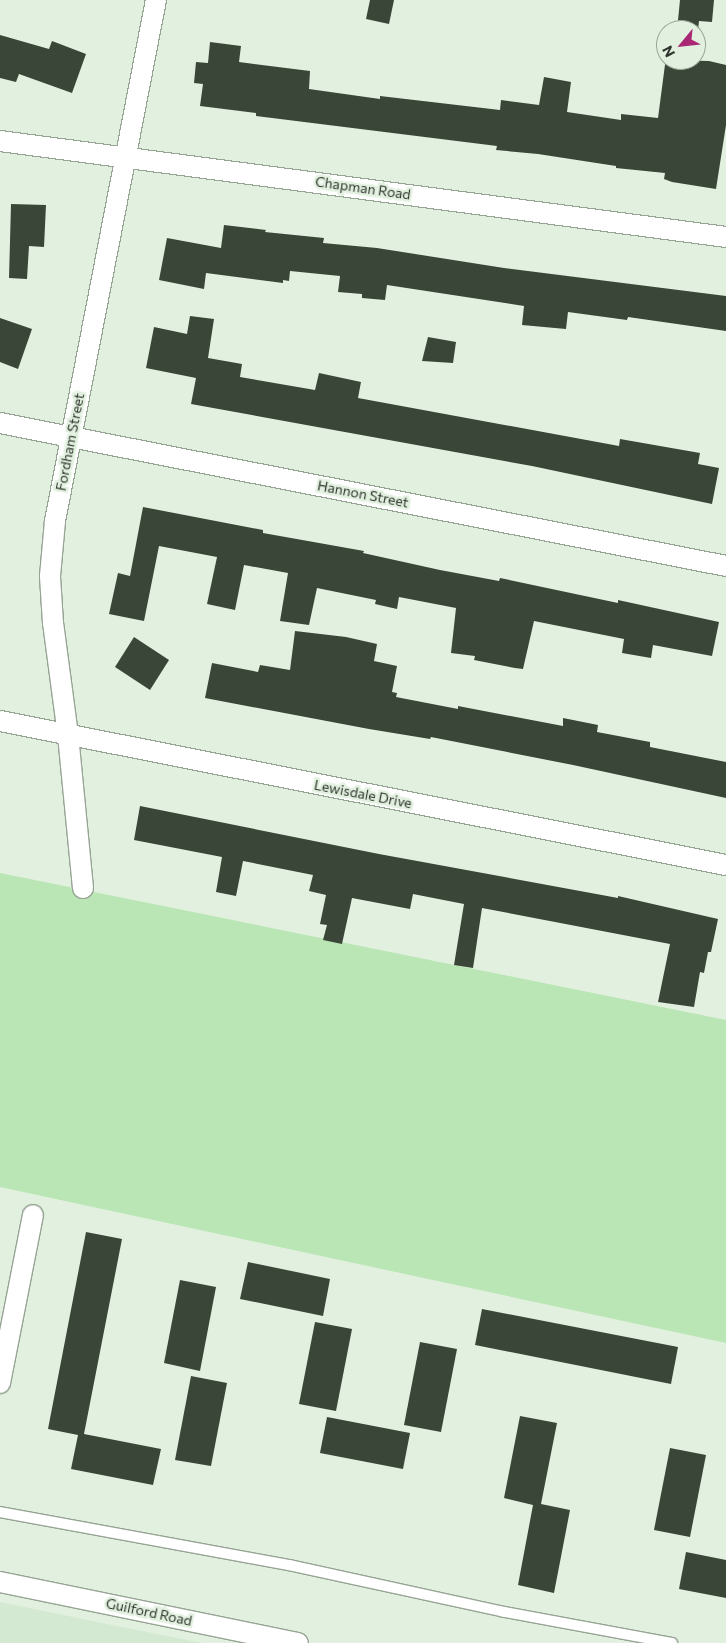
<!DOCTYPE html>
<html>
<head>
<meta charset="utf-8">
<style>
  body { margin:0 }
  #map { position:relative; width:726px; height:1643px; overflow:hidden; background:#e2f1df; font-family:Commissioner,sans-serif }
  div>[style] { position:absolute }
  .built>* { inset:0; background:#d4e9d1 }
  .green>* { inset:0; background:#bae5b4 }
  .building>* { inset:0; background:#3a4638 }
  .roads { filter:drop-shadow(1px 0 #96a494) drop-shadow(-1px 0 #96a494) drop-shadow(0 1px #96a494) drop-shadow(0 -1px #96a494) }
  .lane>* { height:10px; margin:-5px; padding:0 5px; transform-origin:5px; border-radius:5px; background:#fff }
  .street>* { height:20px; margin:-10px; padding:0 10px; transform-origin:10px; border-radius:10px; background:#fff }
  span { translate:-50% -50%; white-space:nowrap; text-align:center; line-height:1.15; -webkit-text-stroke:5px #e2f1df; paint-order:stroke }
  .street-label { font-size:14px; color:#2f342e }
  .north { position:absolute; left:656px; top:20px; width:50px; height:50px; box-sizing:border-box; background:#e2f1df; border:1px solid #9aa598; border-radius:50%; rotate:242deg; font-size:14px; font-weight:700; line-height:20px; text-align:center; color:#2f342e }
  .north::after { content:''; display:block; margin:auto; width:18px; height:22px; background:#a92774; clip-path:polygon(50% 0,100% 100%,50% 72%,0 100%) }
</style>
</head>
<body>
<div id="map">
  <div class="built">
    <i style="clip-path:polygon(0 1602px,117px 1626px,202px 1643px,0 1643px)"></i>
  </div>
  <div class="green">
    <i style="clip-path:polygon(0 873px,726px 1020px,726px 1343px,0 1187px)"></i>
  </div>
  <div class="building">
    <i style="clip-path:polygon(370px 0,394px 0,389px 24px,366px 19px)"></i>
    <i style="clip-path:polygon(680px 0,714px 0,712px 22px,699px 21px,696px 49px,696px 30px,677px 30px)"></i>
    <i style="clip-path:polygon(0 35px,49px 49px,52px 41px,86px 54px,72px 93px,19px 74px,16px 82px,0 78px)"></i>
    <i style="clip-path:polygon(210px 42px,241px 46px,239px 62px,310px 71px,309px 89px,380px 99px,380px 96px,500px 110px,501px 100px,539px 105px,544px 77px,571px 82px,567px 112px,621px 120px,621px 114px,658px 118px,666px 57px,666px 60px,709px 61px,726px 65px,726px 125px,716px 189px,672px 182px,664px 179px,665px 173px,616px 168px,616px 166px,538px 154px,496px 150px,497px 146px,256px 116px,256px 113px,200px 106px,203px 84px,194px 83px,196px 62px,208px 63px)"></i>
    <i style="clip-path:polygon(11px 204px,46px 205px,44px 247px,29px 246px,27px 279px,9px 278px)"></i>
    <i style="clip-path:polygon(224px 225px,266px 230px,265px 232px,324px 238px,323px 243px,377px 248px,504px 268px,726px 296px,726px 331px,628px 317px,627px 320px,568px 312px,566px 329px,522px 325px,524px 306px,387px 285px,385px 300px,362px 298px,362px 294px,338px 292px,340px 276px,290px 271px,289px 281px,283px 280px,283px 283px,206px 273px,204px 289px,159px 280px,167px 238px,221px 248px)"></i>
    <i style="clip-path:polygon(190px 316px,214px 319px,208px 358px,242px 364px,240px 377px,315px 390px,319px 373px,361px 382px,358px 398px,619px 446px,620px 439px,700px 453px,698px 464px,719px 468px,712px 504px,532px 466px,191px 404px,196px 378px,146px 368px,154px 327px,187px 334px)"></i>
    <i style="clip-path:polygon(0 318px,32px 329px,18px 369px,0 362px)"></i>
    <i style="clip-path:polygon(428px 337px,456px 342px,453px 363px,422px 361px)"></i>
    <i style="clip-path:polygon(143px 507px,263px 530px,263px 533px,364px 551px,363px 553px,440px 570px,499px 581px,500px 578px,618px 603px,618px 600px,719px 622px,712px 656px,653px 645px,651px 658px,622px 653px,624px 639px,534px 621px,523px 669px,515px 668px,474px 660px,475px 656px,451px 653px,456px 608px,399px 597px,397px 609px,375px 604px,376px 600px,317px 588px,309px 625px,280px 621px,288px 573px,244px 565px,235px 610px,207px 604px,217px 557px,159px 546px,144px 621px,109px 614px,118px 573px,130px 576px)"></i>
    <i style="clip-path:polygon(295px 631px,346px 637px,377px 644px,374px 661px,397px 666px,392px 692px,397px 693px,396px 697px,458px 709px,458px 706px,563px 726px,563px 718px,598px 725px,597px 732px,650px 742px,650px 747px,726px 762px,726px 798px,573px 765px,431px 737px,430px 739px,369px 729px,205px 698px,212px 663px,258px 672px,260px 665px,290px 670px)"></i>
    <i style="clip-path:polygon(134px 637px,169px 660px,150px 690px,115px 667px)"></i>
    <i style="clip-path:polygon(140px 806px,379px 854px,618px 898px,618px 896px,718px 919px,711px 952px,708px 952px,704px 973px,700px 972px,694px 1007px,658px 1002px,670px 944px,482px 908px,473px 968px,454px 965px,464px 904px,413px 894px,410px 909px,352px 898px,342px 944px,323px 940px,327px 925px,320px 924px,326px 895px,309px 891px,313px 875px,243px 861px,236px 896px,216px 892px,222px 857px,134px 840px)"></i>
    <i style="clip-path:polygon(86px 1232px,122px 1239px,84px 1434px,161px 1449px,153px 1485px,71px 1469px,78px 1435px,48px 1429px)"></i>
    <i style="clip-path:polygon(248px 1262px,330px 1279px,323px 1316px,240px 1299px)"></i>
    <i style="clip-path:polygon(180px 1280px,216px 1287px,200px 1371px,164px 1363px)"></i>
    <i style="clip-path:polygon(482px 1309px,678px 1347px,671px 1384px,475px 1345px)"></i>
    <i style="clip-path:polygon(315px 1322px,352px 1329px,336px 1411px,299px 1404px)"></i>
    <i style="clip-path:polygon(420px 1342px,457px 1349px,441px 1432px,404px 1425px)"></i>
    <i style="clip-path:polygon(191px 1376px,227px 1383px,211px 1466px,175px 1460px)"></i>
    <i style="clip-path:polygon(520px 1416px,557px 1423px,541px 1504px,570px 1510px,554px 1593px,518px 1585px,533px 1505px,504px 1498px)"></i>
    <i style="clip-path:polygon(327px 1417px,410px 1433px,403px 1469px,320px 1453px)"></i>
    <i style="clip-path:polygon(670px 1448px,706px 1455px,690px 1537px,654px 1530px)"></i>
    <i style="clip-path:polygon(686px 1552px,726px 1560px,726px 1598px,679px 1589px)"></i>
  </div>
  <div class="roads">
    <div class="lane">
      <i style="left:0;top:1512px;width:294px;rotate:10.4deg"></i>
      <i style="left:289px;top:1565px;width:221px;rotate:12.3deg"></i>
      <i style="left:505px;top:1612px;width:170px;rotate:10.5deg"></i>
    </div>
    <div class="street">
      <i style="left:0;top:141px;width:732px;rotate:7.53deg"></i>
      <i style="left:0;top:423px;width:740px;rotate:11.14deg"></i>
      <i style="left:0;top:721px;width:740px;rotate:11.22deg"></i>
      <i style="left:83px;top:888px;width:154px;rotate:-95.6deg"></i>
      <i style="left:68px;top:735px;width:113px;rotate:-97.6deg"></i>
      <i style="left:53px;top:623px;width:47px;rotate:-93.7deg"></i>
      <i style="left:50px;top:576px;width:55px;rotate:-84.8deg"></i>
      <i style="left:55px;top:521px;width:531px;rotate:-79.03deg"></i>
      <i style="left:0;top:1383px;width:171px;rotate:-78.9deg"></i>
      <i style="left:0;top:1582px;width:304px;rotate:11.6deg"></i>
    </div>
  </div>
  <div class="street-label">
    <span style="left:363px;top:188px;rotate:8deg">Chapman Road</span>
    <span style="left:70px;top:442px;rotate:-79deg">Fordham Street</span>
    <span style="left:363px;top:494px;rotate:11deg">Hannon Street</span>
    <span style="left:363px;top:794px;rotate:11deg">Lewisdale Drive</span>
    <span style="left:149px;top:1612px;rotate:12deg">Guilford Road</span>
  </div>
  <div class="north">N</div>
</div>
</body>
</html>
